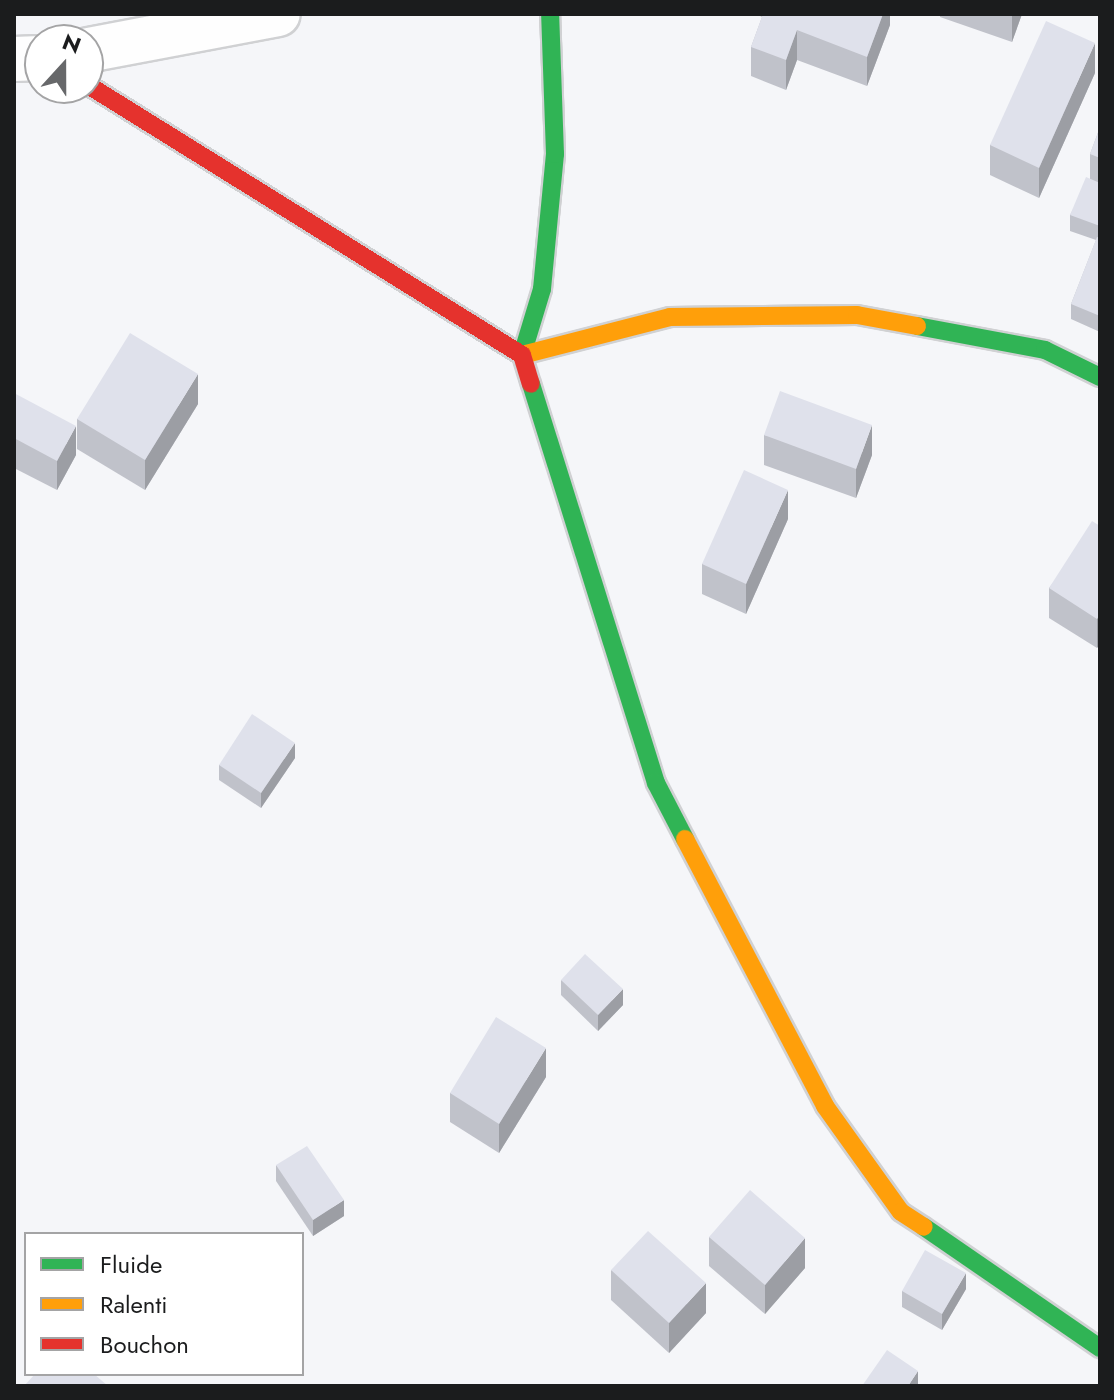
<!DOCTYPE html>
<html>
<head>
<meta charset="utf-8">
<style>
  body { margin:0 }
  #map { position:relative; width:1114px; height:1400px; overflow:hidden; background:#f5f6f9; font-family:Jost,sans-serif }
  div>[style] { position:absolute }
  .roads { filter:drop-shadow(2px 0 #d0d1d3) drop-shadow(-2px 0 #d0d1d3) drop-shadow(0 2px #d0d1d3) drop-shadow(0 -2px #d0d1d3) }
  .street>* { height:44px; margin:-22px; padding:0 22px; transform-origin:22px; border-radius:22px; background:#fefefe }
  .fast>* { height:18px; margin:-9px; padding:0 9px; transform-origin:9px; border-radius:9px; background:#30b455 }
  .slow>* { height:18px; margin:-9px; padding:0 9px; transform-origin:9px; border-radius:9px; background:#ff9f0a }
  .jam>* { height:18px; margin:-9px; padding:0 9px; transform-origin:9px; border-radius:9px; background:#e5322d }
  .wall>* { inset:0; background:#c0c2ca }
  .shaded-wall>* { inset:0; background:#9c9ea4 }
  .building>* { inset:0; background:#dfe1eb }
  span { translate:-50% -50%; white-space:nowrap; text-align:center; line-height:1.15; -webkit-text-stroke:6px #fff; paint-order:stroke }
  .frame { position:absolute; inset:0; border:16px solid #1b1c1d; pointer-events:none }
  .legend { position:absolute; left:24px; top:1232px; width:280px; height:144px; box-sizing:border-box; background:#fff; border:2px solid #a4a4a5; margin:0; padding:10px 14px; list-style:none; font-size:24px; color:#1b1c1d }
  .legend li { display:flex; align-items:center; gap:16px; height:40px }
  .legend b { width:40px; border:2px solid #a4a4a5 }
  .north { position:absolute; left:24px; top:24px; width:80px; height:80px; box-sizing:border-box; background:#fff; border:2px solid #a4a4a5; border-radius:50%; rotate:21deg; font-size:22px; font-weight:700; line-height:32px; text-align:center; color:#1b1c1d }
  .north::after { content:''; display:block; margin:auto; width:28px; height:36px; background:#67686a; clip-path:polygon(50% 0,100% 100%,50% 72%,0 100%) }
</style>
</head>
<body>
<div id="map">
  <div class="roads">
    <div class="street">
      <i style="left:88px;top:50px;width:193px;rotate:-10.7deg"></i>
      <i style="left:14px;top:59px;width:26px;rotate:-2deg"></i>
    </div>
    <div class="fast">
      <i style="left:917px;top:326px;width:130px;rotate:10.6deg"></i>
      <i style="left:1045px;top:350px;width:61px;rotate:26.1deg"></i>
      <i style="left:522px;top:355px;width:69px;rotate:-73.1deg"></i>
      <i style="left:542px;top:289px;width:136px;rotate:-84.5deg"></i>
      <i style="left:555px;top:154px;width:140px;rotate:-92deg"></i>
      <i style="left:531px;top:384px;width:418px;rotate:72.6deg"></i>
      <i style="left:656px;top:783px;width:63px;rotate:62.6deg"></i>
      <i style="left:924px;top:1227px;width:214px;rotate:34.5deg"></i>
    </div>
    <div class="slow">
      <i style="left:522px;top:355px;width:153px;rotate:-14.4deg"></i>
      <i style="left:670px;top:317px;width:187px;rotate:-0.6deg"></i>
      <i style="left:857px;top:315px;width:61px;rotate:10.4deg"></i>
      <i style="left:685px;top:839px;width:301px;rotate:62.3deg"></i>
      <i style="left:825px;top:1106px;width:130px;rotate:54.4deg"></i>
      <i style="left:901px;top:1212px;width:27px;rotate:33deg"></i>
    </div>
    <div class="jam">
      <i style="left:88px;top:85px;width:511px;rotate:31.89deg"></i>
      <i style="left:522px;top:355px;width:30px;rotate:73deg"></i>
    </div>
  </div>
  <div class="wall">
    <i style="clip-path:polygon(756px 14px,890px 14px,890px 25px,867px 86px,797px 60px,786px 90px,751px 76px,751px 47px,762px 17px)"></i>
    <i style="clip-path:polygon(940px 14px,1022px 14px,1012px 42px,940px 17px)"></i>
    <i style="clip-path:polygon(1095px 73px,1039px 198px,990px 175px,990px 145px)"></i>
    <i style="clip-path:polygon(1100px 127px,1100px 332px,1071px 319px,1071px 304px,1096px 240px,1070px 231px,1070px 215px,1090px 179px,1090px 154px)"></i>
    <i style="clip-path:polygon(14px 393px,76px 455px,57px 490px,14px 468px)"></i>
    <i style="clip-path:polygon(198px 404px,145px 490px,77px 449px,77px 419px)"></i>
    <i style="clip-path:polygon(764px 435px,872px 455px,856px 498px,764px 465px)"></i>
    <i style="clip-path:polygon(788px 519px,746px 614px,702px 594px,702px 564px)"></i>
    <i style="clip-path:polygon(1100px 526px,1100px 644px,1097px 648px,1049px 618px,1049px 588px)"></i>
    <i style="clip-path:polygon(295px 758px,261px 808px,219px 780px,219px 765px)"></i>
    <i style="clip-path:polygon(561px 980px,623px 1005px,598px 1031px,561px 995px)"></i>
    <i style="clip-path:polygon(546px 1077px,499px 1153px,450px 1122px,450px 1093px)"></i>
    <i style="clip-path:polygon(276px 1165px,344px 1216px,313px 1236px,276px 1181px)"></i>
    <i style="clip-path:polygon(709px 1237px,805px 1268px,765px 1314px,709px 1266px)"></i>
    <i style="clip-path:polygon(611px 1270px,706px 1313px,669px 1353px,611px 1300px)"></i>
    <i style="clip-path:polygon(966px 1289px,942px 1330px,902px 1307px,902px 1291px)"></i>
  </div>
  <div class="shaded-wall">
    <i style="clip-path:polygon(883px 14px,890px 14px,890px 25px,867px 86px,867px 57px)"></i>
    <i style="clip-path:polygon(1012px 14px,1022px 14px,1012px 42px)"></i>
    <i style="clip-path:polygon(797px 30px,797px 60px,786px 90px,786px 60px)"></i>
    <i style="clip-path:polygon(1095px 43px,1095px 73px,1039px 198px,1039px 168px)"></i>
    <i style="clip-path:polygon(198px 374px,198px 404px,145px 490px,145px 460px)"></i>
    <i style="clip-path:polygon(872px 425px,872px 455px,856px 498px,856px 469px)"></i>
    <i style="clip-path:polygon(76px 426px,76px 455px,57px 490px,57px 461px)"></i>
    <i style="clip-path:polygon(788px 490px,788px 519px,746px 614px,746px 584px)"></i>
    <i style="clip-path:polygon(1100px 614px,1100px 644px,1097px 648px,1097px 619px)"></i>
    <i style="clip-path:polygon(295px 743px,295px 758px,261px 808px,261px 793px)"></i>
    <i style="clip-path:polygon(623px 989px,623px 1005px,598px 1031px,598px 1015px)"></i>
    <i style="clip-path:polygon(546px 1048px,546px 1077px,499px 1153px,499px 1124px)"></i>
    <i style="clip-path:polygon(344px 1200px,344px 1216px,313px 1236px,313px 1220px)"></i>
    <i style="clip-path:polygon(805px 1238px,805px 1268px,765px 1314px,765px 1285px)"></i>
    <i style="clip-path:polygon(966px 1273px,966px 1289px,942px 1330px,942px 1314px)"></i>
    <i style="clip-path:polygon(706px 1283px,706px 1313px,669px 1353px,669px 1323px)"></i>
    <i style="clip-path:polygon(918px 1371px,918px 1386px,908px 1386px)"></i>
  </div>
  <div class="building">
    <i style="clip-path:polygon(763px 14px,883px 14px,867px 57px,797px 30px,786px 60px,751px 47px)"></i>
    <i style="clip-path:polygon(1046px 21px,1095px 43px,1039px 168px,990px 145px)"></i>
    <i style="clip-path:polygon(1100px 127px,1100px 158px,1090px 154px)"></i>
    <i style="clip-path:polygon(1086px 177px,1100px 183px,1100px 226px,1070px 215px)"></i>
    <i style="clip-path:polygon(1097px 237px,1100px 238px,1100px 316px,1071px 304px)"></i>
    <i style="clip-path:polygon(130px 333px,198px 374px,145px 460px,77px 419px)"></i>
    <i style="clip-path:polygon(780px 391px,872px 425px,856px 469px,764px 435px)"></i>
    <i style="clip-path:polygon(14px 393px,76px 426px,57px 461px,14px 438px)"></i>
    <i style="clip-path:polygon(744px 470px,788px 490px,746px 584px,702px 564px)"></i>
    <i style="clip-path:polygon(1092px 521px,1100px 526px,1100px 614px,1097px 619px,1049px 588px)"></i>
    <i style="clip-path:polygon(252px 714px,295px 743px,261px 793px,219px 765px)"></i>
    <i style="clip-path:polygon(585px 954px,623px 989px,598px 1015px,561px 980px)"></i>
    <i style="clip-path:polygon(496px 1017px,546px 1048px,499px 1124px,450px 1093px)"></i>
    <i style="clip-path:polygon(307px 1146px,344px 1200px,313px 1220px,276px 1165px)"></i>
    <i style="clip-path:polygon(750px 1190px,805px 1238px,765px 1285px,709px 1237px)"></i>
    <i style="clip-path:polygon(648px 1231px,706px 1283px,669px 1323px,611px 1270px)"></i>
    <i style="clip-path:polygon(925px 1250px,966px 1273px,942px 1314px,902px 1291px)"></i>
    <i style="clip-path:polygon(887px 1350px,918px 1371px,908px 1386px,862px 1386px)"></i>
    <i style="clip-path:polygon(35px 1374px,94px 1374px,108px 1386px,24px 1386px)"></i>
  </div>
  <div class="frame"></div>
  <ul class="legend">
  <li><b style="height:10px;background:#30b455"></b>Fluide</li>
  <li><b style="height:10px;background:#ff9f0a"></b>Ralenti</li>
  <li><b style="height:10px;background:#e5322d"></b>Bouchon</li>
  </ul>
  <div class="north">N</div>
</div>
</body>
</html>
